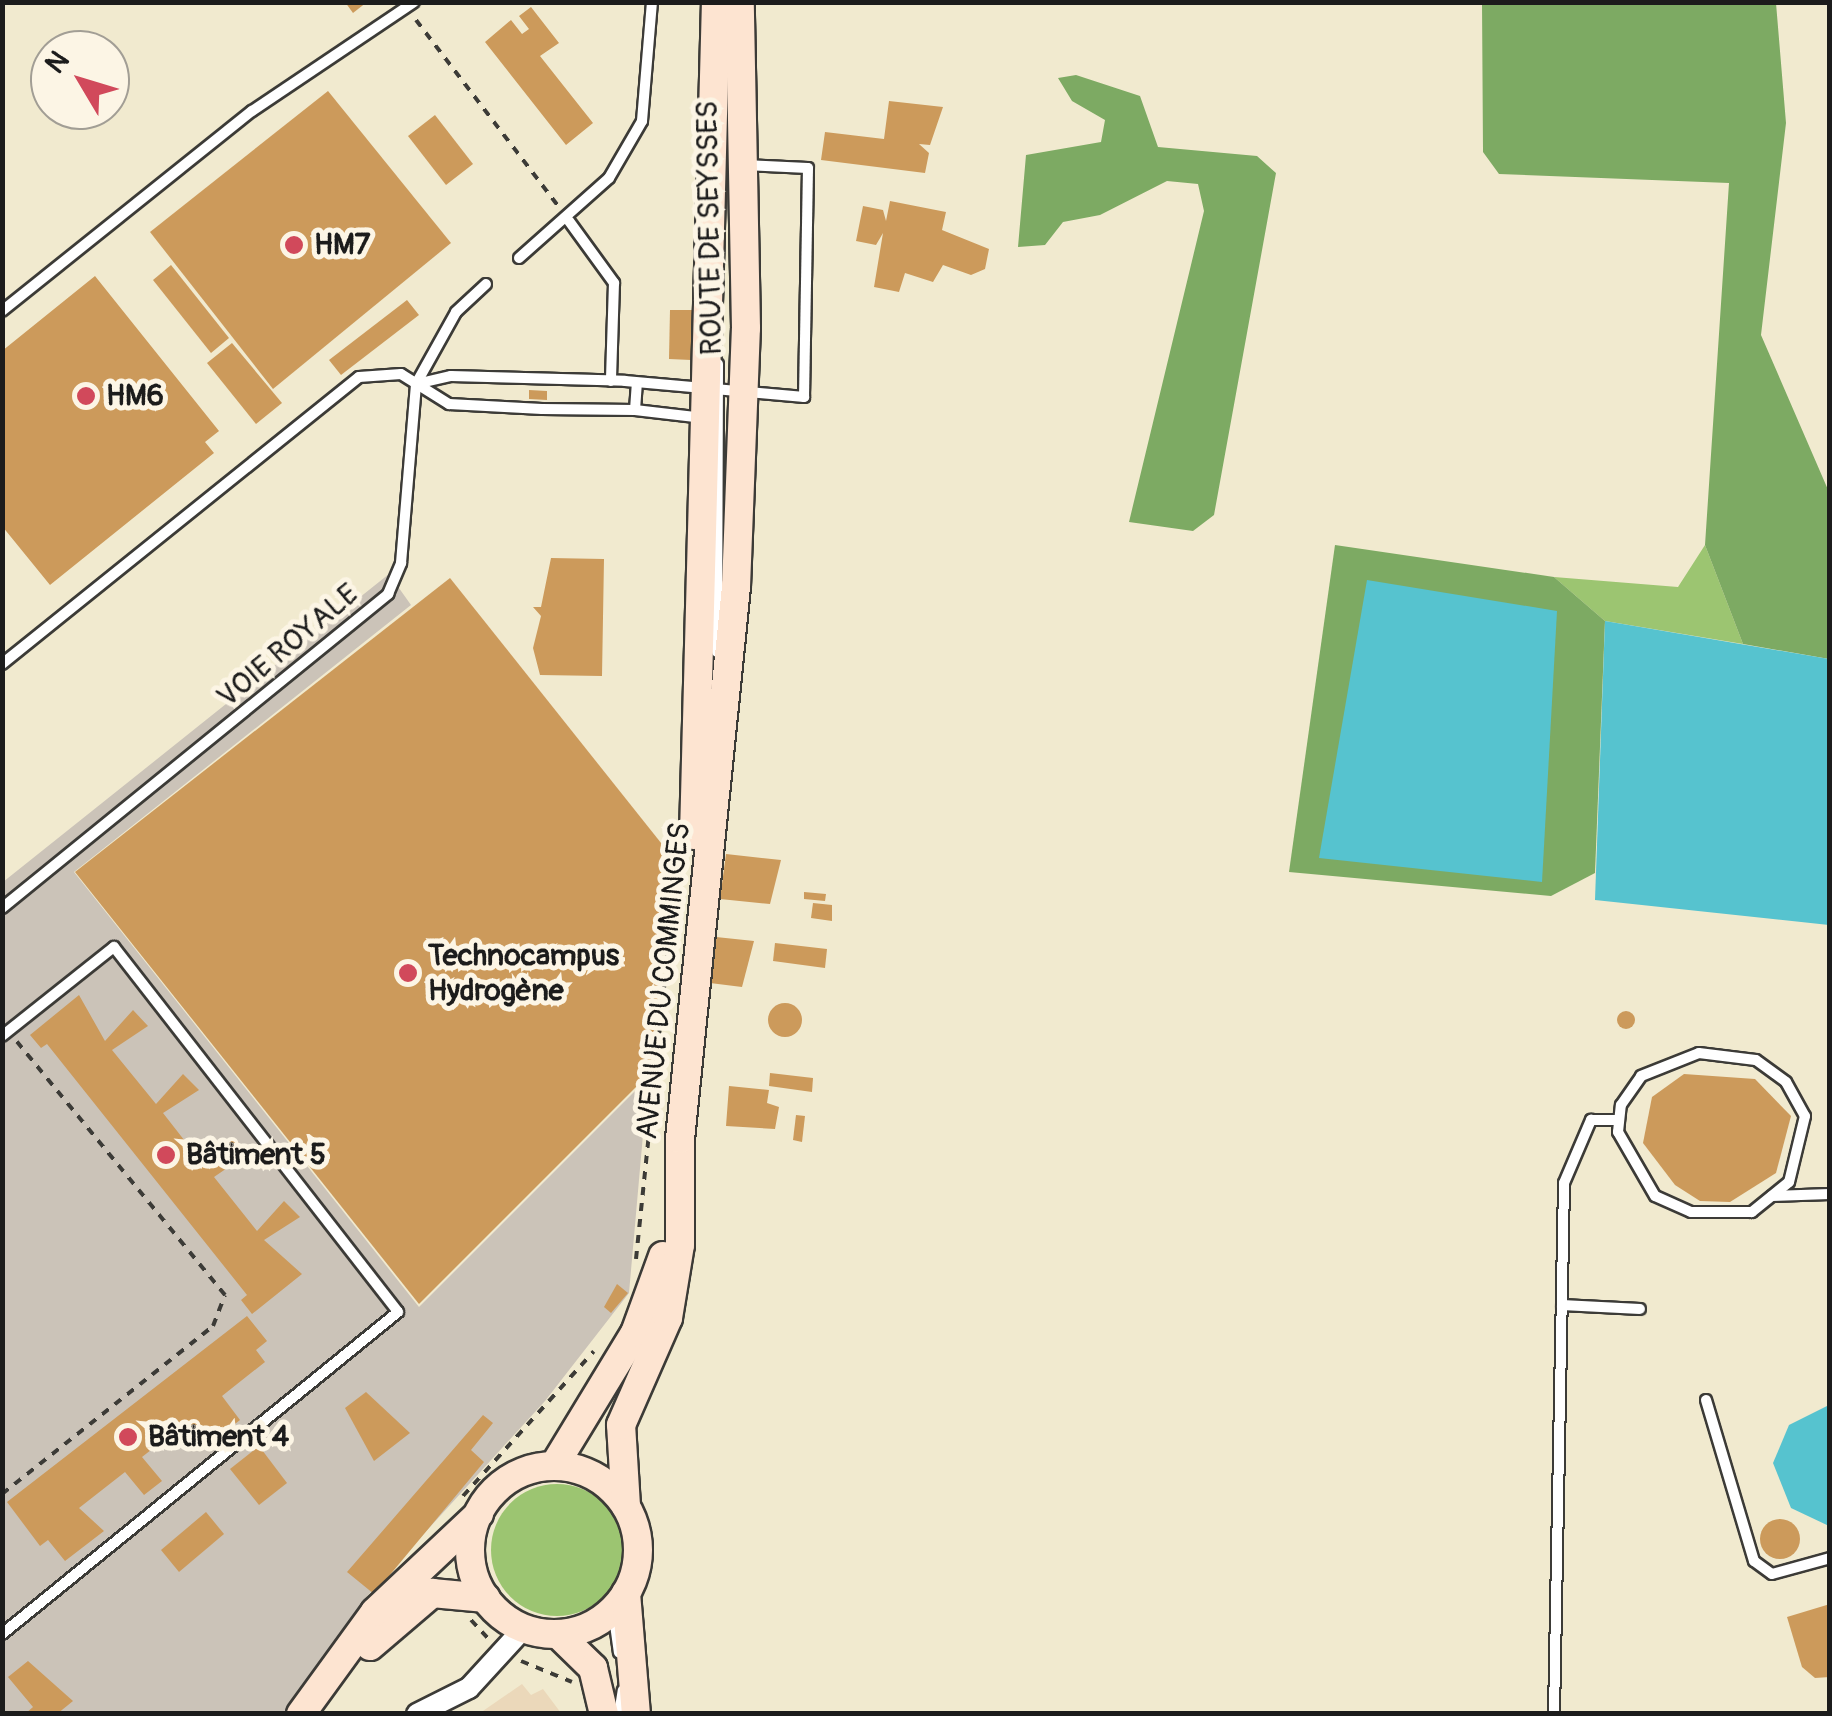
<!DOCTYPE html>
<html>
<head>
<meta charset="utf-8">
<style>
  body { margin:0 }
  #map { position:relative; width:1832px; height:1716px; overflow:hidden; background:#f1eacf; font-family:Pangolin,sans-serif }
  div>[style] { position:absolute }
  .built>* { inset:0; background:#ebd8ba }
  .industrial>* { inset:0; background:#cbc3b8 }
  .green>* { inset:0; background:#9cc571 }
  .round { border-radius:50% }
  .forest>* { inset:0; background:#7daa63 }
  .water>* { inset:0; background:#56c3cf }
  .building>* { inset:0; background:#cc9a5b }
  .path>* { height:4px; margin-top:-2px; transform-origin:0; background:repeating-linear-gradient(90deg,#3c3b37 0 8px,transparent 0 16px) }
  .roads { filter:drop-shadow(2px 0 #3c3b37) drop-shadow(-2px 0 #3c3b37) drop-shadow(0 2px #3c3b37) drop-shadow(0 -2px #3c3b37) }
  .service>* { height:10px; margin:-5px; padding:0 5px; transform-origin:5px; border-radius:5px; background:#fff }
  .minor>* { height:20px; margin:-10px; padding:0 10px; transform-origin:10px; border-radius:10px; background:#fff }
  .secondary>* { height:28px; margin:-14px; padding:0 14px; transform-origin:14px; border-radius:14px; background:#fde4d1 }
  .secondary>.ring { margin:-14px; padding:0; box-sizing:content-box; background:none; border:28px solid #fde4d1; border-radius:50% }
  .dots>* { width:28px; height:28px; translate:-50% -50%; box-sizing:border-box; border:5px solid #fcf5e5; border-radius:50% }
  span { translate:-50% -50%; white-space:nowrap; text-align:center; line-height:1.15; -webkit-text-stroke:10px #fcf5e5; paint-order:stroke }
  .street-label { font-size:30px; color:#1c1c1c }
  .poi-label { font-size:30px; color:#1c1c1c; font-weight:700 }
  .left { translate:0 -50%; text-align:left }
  .frame { position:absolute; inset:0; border:5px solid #1c1c1c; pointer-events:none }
  .north { position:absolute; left:30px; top:30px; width:100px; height:100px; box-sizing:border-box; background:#fcf5e5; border:2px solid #a29e95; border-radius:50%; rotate:308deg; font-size:28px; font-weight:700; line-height:40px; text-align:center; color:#1c1c1c }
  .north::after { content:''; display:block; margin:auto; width:35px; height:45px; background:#d1495b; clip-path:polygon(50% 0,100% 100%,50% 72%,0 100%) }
</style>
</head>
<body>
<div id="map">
  <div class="built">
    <i style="clip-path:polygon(522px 1684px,531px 1695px,543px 1689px,561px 1713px,480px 1713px)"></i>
  </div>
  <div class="industrial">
    <i style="clip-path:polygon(389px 574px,411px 605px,74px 872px,419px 1307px,648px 1078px,629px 1293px,545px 1401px,367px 1596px,285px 1713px,3px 1714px,3px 882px)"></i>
  </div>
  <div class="green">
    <i style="clip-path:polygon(1705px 545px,1743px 644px,1605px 621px,1554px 577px,1678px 587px)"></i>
    <i class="round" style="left:491px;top:1484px;width:132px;height:132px"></i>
  </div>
  <div class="forest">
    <i style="clip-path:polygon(1482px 3px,1776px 3px,1786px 123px,1761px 335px,1829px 492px,1829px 659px,1743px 644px,1705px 545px,1729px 183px,1499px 174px,1483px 152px)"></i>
    <i style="clip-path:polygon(1076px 75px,1140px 96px,1158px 147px,1257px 156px,1276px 173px,1214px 515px,1193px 531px,1129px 522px,1204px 211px,1198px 184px,1167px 181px,1100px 215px,1063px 222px,1045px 245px,1018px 247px,1026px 155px,1101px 142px,1105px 120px,1072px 101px,1058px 78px)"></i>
    <i style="clip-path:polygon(1335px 545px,1554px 577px,1605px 621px,1595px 873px,1551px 896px,1289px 872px)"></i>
  </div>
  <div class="water">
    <i style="clip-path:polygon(1367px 580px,1557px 611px,1542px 882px,1319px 858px)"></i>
    <i style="clip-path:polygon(1605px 621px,1829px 659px,1829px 925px,1595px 900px)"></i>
    <i style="clip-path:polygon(1829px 1405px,1830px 1526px,1829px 1526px,1791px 1508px,1773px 1463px,1789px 1425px)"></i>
  </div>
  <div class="building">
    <i style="clip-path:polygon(345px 2px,367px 2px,353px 13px)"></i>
    <i style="clip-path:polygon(531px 7px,559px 43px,540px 56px,593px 123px,566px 145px,485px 42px,511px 20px,522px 34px,529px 29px,519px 16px)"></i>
    <i style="clip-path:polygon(328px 91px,451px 243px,273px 389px,150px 232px)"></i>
    <i style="clip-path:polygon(889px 101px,943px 107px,930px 145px,919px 144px,929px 153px,925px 173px,821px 160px,825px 132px,884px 139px)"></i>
    <i style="clip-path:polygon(435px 115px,473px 164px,446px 185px,408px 136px)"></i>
    <i style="clip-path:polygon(890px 201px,946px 212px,942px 230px,989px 249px,985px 269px,971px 275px,943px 265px,933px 282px,905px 273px,899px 292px,874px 287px,883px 233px,876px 245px,856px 241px,863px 206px,883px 210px,886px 221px)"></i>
    <i style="clip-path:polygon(171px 265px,229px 338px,211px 353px,153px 280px)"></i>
    <i style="clip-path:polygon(95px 276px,219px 431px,205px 442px,214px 453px,50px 585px,2px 526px,2px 351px)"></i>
    <i style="clip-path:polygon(407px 300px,419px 315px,341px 375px,329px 360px)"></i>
    <i style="clip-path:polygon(670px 310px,693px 310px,691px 360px,669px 359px)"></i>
    <i style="clip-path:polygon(232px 343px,282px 403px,256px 424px,207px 363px)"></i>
    <i style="clip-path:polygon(529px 390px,547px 391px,547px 400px,529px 399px)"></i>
    <i style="clip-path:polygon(551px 558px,604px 559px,602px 676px,540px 675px,533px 648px,541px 616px,533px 607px,541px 607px)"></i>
    <i style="clip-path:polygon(450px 578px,673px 858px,649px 1074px,419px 1304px,75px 872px)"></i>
    <i style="clip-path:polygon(726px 854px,781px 860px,770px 904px,720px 899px)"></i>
    <i style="clip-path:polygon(804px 892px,826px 894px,825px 901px,804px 899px)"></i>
    <i style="clip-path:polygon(813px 903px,832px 905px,832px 921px,811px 918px)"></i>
    <i style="clip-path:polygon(716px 937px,754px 941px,742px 987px,710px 983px)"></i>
    <i style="clip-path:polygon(775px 943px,827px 949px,825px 968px,773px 961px)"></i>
    <i style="clip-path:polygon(79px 995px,105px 1041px,133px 1010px,148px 1026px,112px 1050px,156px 1104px,183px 1074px,199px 1090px,163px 1113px,206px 1168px,234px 1138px,249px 1153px,214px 1177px,257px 1231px,284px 1201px,300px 1217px,264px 1240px,302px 1274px,252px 1314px,241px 1300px,247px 1295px,47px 1044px,41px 1048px,30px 1035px)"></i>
    <i class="round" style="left:768px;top:1003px;width:34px;height:34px"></i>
    <i class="round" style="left:1617px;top:1011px;width:18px;height:18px"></i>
    <i style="clip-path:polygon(770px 1073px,813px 1078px,812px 1092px,769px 1086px)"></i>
    <i style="clip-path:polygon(1684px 1074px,1755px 1079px,1791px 1116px,1776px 1173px,1730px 1202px,1700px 1201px,1675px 1185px,1643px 1143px,1652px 1097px)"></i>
    <i style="clip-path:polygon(729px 1086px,769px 1090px,767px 1103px,779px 1107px,775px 1129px,726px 1126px)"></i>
    <i style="clip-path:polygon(796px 1115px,805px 1116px,802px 1142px,793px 1140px)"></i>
    <i style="clip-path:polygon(617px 1284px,628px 1293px,611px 1313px,604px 1307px)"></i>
    <i style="clip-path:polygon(247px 1316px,267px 1341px,256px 1350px,265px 1362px,222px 1396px,240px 1420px,202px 1450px,183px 1425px,142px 1457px,162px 1481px,144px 1495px,125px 1472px,79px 1508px,104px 1531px,65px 1561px,48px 1540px,40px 1546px,7px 1502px)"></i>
    <i style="clip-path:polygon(366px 1392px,410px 1433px,374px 1461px,345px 1408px)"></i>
    <i style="clip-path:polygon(483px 1415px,493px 1423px,471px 1450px,484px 1462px,374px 1594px,347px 1572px)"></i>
    <i style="clip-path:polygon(259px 1446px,287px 1483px,259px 1505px,230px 1469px)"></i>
    <i style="clip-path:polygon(206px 1512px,224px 1534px,179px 1572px,161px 1550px)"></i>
    <i class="round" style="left:1760px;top:1519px;width:40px;height:40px"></i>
    <i style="clip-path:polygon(1830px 1604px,1830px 1677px,1815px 1678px,1802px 1667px,1787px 1617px)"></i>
    <i style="clip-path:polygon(28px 1661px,73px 1701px,57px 1714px,25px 1714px,33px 1707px,8px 1677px)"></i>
  </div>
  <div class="path">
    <i style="left:416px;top:20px;width:235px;rotate:52.6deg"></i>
    <i style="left:636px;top:1259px;width:410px;rotate:-84.1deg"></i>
    <i style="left:2px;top:1494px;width:270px;rotate:-38.5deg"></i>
    <i style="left:213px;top:1326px;width:33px;rotate:-69deg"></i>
    <i style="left:225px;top:1295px;width:328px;rotate:-129.4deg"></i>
    <i style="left:463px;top:1496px;width:195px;rotate:-47.9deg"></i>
    <i style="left:471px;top:1620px;width:26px;rotate:47deg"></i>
    <i style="left:521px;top:1661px;width:55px;rotate:22.4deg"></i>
  </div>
  <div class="roads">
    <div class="service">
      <i style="left:569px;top:221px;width:77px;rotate:54deg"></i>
      <i style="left:614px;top:283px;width:98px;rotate:91.8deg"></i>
      <i style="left:519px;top:258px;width:120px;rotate:-41.6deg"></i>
      <i style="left:609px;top:178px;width:66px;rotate:-59.9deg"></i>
      <i style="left:642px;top:121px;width:119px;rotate:-85.2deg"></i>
      <i style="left:2px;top:311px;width:320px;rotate:-38.7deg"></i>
      <i style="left:252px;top:111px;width:195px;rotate:-33.9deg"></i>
      <i style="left:416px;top:384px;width:36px;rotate:-13deg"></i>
      <i style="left:451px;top:376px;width:174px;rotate:1.6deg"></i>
      <i style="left:625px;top:381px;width:180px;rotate:5.1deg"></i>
      <i style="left:804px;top:397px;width:229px;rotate:-89deg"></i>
      <i style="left:808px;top:168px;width:64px;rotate:-177.3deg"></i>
      <i style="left:635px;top:410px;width:69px;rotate:6.6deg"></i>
      <i style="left:717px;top:652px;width:288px;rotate:-89.8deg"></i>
      <i style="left:2px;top:664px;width:458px;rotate:-38.8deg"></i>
      <i style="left:359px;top:377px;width:42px;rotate:-4.1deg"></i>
      <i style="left:401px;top:374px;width:57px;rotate:32deg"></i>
      <i style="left:449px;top:404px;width:93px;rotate:3.1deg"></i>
      <i style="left:542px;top:409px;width:93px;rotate:0.6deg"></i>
      <i style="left:635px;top:410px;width:27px;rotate:-86deg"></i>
      <i style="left:2px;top:908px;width:498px;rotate:-39.1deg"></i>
      <i style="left:388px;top:594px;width:34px;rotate:-67deg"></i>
      <i style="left:401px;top:563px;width:180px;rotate:-85.2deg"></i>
      <i style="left:416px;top:384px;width:82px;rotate:-60.9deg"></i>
      <i style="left:456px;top:312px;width:41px;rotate:-43deg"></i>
      <i style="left:2px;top:1036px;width:143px;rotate:-38.5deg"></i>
      <i style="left:114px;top:947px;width:462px;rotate:52.1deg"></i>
      <i style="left:398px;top:1312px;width:510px;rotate:140.88deg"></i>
      <i style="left:1699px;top:1053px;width:57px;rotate:7deg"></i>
      <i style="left:1756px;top:1060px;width:37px;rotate:36deg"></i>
      <i style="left:1786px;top:1082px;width:39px;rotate:61deg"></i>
      <i style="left:1805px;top:1116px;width:68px;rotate:103.6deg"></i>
      <i style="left:1789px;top:1182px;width:48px;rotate:141deg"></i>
      <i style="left:1752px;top:1212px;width:61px;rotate:180deg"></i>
      <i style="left:1691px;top:1212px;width:39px;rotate:-156deg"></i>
      <i style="left:1655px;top:1196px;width:74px;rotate:-120deg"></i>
      <i style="left:1618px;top:1132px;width:27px;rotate:-84deg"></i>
      <i style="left:1621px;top:1105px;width:35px;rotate:-55deg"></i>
      <i style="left:1641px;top:1076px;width:62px;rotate:-21.6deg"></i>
      <i style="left:1772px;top:1196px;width:58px;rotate:-2deg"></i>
      <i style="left:1562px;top:1305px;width:78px;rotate:2.9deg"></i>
      <i style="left:1706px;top:1400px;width:168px;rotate:73.4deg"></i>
      <i style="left:1754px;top:1561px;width:22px;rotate:36deg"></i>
      <i style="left:1772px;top:1574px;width:60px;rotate:-15.4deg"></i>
      <i style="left:613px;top:1610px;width:43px;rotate:82.1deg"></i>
      <i style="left:619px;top:1714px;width:24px;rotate:-81deg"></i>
      <i style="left:1554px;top:1714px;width:531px;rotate:-88.92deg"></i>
      <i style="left:1564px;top:1183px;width:69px;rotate:-66.8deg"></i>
      <i style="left:1591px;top:1120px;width:28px"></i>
    </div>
    <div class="minor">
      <i style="left:417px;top:1714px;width:58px;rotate:-26.6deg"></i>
      <i style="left:469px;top:1688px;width:81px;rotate:-47.5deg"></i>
    </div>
    <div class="secondary">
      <i style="left:694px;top:835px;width:833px;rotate:-88.49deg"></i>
      <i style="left:554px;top:1466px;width:156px;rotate:-58.7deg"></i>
      <i style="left:635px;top:1333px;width:82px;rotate:-70deg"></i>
      <i class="ring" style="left:470px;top:1466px;width:140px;height:140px"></i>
      <i style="left:626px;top:1506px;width:81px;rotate:-93.5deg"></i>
      <i style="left:621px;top:1425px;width:117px;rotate:-66.3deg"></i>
      <i style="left:668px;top:1318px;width:74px;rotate:-80.7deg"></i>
      <i style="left:680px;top:1245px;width:106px;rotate:-90deg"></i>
      <i style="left:680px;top:1139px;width:555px;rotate:-84.21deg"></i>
      <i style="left:736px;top:587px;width:259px;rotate:-87.8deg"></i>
      <i style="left:746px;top:328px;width:326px;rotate:-91.1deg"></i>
      <i style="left:626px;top:1593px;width:121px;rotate:85.3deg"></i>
      <i style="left:558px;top:1634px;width:49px;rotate:44.2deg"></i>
      <i style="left:593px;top:1668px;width:47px;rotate:76.6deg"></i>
      <i style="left:370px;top:1646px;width:82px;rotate:-40.5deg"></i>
      <i style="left:432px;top:1593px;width:54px;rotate:5.3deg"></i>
      <i style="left:301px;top:1714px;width:126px;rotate:-54deg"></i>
      <i style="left:375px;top:1612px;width:143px;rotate:-43.3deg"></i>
    </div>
  </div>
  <div class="dots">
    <i style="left:294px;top:245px;background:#d1495b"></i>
    <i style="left:86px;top:396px;background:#d1495b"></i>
    <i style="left:408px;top:973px;background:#d1495b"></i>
    <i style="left:166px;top:1155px;background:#d1495b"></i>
    <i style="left:128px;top:1437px;background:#d1495b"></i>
  </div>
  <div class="street-label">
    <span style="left:710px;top:228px;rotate:-91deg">ROUTE DE SEYSSES</span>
    <span style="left:288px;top:646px;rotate:-40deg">VOIE ROYALE</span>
    <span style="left:664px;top:981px;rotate:-84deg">AVENUE DU COMMINGES</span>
  </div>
  <div class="poi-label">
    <span class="left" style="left:314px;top:245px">HM7</span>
    <span class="left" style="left:106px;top:396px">HM6</span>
    <span class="left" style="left:428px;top:973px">Technocampus<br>Hydrogène</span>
    <span class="left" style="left:186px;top:1155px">Bâtiment 5</span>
    <span class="left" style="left:148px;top:1437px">Bâtiment 4</span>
  </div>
  <div class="frame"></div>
  <div class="north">N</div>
</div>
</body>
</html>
